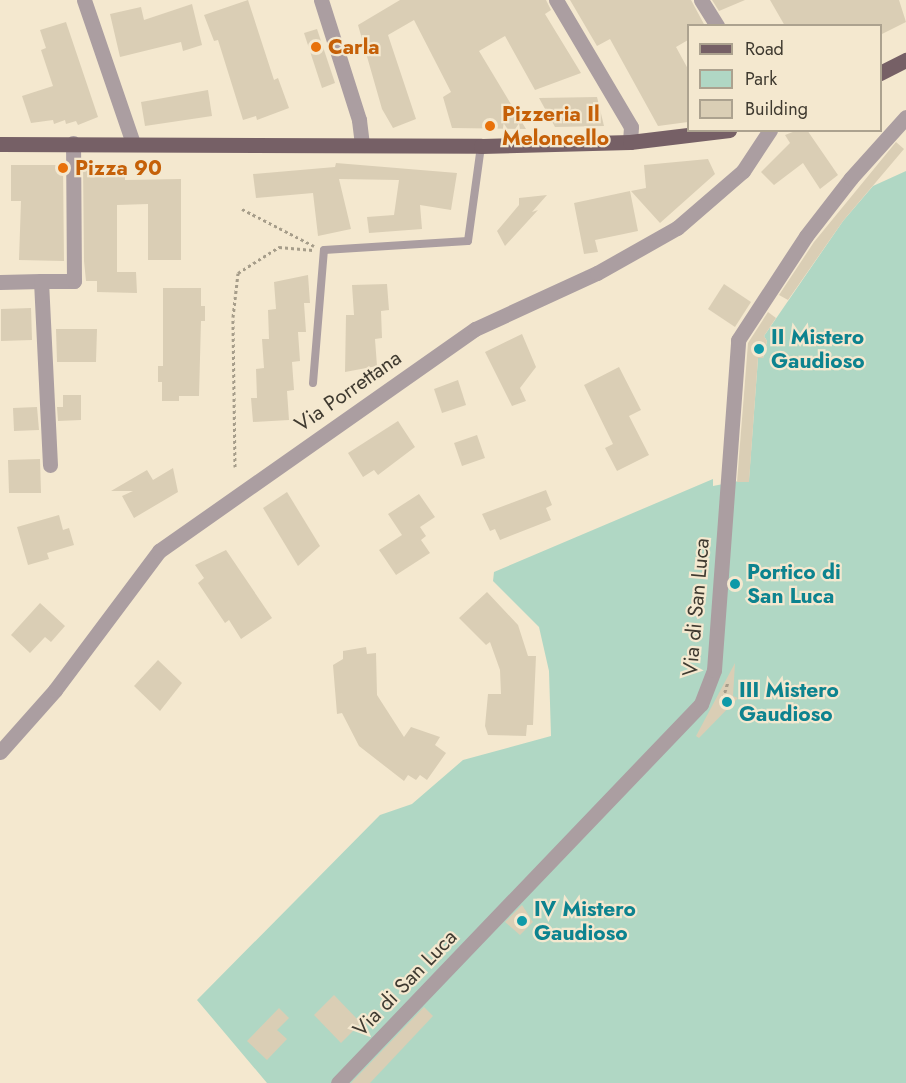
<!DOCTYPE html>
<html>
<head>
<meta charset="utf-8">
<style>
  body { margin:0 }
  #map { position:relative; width:906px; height:1083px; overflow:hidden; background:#f4e8cf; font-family:Jost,sans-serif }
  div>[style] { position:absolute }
  .green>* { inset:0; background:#b0d7c4 }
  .building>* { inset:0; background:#daceb5 }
  .path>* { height:3px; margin-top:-1.5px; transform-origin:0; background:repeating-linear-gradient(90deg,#a69d8a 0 3px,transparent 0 6px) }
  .service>* { height:8px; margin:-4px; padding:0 4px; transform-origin:4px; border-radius:4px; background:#ab9ea1 }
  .minor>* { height:15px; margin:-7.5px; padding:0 7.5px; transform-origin:7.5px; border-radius:7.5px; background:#ab9ea1 }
  .primary>* { height:15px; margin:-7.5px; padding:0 7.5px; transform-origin:7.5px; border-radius:7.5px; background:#766066 }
  .dots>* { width:16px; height:16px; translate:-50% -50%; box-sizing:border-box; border:3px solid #f4e8cf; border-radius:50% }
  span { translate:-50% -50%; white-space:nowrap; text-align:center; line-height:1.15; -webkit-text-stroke:4.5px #f4e8cf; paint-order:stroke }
  .food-label { font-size:21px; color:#c56008; font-weight:700 }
  .left { translate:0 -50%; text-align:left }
  .culture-label { font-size:21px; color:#0d838f; font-weight:700 }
  .street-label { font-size:21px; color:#3f3a30 }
  .legend { position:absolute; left:687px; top:24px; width:195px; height:108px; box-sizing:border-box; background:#f4e8cf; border:2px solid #aca28f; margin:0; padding:8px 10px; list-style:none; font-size:18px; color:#3f3a30 }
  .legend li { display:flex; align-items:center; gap:12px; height:30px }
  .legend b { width:30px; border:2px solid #aca28f }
</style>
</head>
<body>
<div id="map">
  <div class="green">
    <i style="clip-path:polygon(906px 171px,906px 1083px,267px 1083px,197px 1000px,380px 815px,412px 804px,463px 760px,551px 736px,549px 671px,539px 627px,493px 581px,494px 572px,713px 479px,713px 486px,749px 479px,758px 358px,763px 358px,767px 341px,764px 336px,843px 221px,873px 186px)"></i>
  </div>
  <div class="building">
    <i style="clip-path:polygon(248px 0,274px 80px,278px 78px,289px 108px,257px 120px,256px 116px,243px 120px,218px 40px,214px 41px,204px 15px)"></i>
    <i style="clip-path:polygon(400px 0,546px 0,551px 10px,545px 14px,581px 73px,535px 90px,505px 36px,479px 51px,526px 129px,452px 128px,443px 97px,451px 92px,414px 20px,388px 35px,416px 119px,393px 128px,382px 109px,358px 25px)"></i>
    <i style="clip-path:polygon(570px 0,691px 0,705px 26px,688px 26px,688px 40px,676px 47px,688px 69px,688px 122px,658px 126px,610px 39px,597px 46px)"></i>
    <i style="clip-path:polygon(712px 0,745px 0,719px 11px)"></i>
    <i style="clip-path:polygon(770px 0,899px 0,906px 22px,880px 35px,880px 26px,785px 26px)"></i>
    <i style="clip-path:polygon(192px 4px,202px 45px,183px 51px,181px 42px,120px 57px,110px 14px,141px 7px,144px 20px)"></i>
    <i style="clip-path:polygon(66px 22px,98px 117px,78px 125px,76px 121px,66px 124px,65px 120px,54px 124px,53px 120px,31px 123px,22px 96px,53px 86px,41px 50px,46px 48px,40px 30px)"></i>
    <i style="clip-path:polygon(317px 29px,335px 83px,322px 88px,304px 33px)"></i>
    <i style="clip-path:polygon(208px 90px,212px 116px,145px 126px,141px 102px)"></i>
    <i style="clip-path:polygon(597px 97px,604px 126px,555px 127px,539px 98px)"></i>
    <i style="clip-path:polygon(798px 130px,807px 130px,838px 175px,820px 189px,803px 163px,774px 185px,761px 172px,790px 143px,785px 135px)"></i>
    <i style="clip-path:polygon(896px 142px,904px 149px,843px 221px,788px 300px,779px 295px,814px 242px)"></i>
    <i style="clip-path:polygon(708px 159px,715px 174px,660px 223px,631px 191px,646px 188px,644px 165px)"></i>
    <i style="clip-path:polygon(336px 163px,457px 173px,451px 210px,420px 205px,422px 229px,369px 233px,367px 217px,394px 215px,399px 180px,339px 179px,351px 229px,318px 236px,313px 193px,256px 198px,253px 174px,335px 167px)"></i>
    <i style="clip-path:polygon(125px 164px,125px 180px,181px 179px,181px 260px,148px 260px,148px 204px,117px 205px,117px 272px,136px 272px,137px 293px,97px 292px,97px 281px,86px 281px,84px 261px,83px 165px)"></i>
    <i style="clip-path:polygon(11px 165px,63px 165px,64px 261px,19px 260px,21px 201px,11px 201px)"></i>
    <i style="clip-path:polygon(630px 191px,638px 231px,595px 240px,598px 252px,584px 254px,574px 203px)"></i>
    <i style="clip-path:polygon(547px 195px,532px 212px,538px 210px,505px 246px,497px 231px,519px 205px,519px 198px)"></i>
    <i style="clip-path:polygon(308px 275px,310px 303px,304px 303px,306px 332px,298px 332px,300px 361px,292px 362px,294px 390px,287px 391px,289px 420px,253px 422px,251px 398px,257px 398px,256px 369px,264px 368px,262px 339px,269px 339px,268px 310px,276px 309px,274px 282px)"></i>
    <i style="clip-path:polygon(387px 284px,389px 310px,381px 311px,382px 338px,375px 339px,377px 366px,345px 372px,346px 315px,354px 315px,352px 285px)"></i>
    <i style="clip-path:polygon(724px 284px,751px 302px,735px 327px,708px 309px)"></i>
    <i style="clip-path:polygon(163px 288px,201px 288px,201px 306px,205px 306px,205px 321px,201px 321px,199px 396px,179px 396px,179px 401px,162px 401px,162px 382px,158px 382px,158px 366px,163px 366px)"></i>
    <i style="clip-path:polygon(31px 308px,32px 340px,1px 341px,1px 309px)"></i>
    <i style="clip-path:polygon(768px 312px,776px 318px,764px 336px,767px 341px,763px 358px,758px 358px,749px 482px,737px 482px,748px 343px)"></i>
    <i style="clip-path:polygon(56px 329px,97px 329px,96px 362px,57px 362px)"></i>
    <i style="clip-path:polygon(522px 334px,536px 367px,520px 388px,526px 401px,512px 406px,485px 352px)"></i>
    <i style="clip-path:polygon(619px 367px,641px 410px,629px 416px,649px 455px,617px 471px,605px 448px,613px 444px,584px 385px)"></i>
    <i style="clip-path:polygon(458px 380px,466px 405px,442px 413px,434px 389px)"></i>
    <i style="clip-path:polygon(63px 395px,81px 395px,81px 420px,58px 421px,57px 407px,63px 407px)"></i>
    <i style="clip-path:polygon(37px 407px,39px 430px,14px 431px,13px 408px)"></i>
    <i style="clip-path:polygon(398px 421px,415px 447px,378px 475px,374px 470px,363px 477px,348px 453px)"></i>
    <i style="clip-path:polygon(477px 435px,485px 458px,462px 466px,454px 443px)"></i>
    <i style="clip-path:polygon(40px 459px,41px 493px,9px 493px,8px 460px)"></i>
    <i style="clip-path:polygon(173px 468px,178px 492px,134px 518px,122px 496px,133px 491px,111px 491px,147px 470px,153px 480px)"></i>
    <i style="clip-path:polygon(546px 490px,552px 505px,546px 508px,551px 520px,500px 540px,495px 529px,490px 531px,482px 514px)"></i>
    <i style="clip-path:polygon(287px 492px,320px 546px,298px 566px,263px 508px)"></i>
    <i style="clip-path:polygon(419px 494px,435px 517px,420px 527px,426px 536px,421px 540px,430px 553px,396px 575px,379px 550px,402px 535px,388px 514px)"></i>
    <i style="clip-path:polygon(59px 515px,63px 530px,69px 528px,74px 545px,47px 553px,49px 559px,28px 565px,17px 527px)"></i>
    <i style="clip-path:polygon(226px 550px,272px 618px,241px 639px,229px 620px,225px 623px,198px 583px,204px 578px,195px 565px)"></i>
    <i style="clip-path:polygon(487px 592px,518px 625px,528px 656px,536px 656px,533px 725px,527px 725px,526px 736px,488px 735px,485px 726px,488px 694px,501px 694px,500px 670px,490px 642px,486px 645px,459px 618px)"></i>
    <i style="clip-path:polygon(40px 603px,65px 626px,51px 642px,45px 637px,30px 653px,11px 635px)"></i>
    <i style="clip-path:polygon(366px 647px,367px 654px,376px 653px,377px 695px,404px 737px,411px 727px,440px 737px,435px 745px,446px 753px,427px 780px,420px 775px,416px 780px,408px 775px,404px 781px,359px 746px,342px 713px,337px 714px,333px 665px,343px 659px,343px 651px)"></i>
    <i style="clip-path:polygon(158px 660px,182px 683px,160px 711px,134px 686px)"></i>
    <i style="clip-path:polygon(735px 663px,733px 696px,738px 698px,699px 738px,696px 736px)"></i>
    <i style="clip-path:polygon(522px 905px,533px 922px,520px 935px,505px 922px)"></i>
    <i style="clip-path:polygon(334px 995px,361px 1023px,341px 1043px,314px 1015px)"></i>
    <i style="clip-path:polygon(424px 1007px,433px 1016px,370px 1083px,351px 1083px)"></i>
    <i style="clip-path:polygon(279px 1008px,289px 1018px,277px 1030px,287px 1039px,267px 1060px,247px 1041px)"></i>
  </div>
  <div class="path">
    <i style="left:242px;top:209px;width:81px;rotate:27.2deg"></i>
    <i style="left:235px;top:467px;width:150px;rotate:-90.8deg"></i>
    <i style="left:233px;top:317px;width:44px;rotate:-83.5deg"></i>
    <i style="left:238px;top:273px;width:49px;rotate:-32.4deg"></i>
    <i style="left:279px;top:247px;width:34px;rotate:5deg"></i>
    <i style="left:723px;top:698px;width:17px;rotate:-73deg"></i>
  </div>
  <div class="service">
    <i style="left:313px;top:383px;width:133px;rotate:-85.3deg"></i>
    <i style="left:324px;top:250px;width:144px;rotate:-3.6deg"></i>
    <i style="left:468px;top:241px;width:96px;rotate:-82.2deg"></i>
  </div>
  <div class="minor">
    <i style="left:84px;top:0;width:151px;rotate:71.1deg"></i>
    <i style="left:321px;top:0;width:126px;rotate:72.4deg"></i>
    <i style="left:359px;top:120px;width:25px;rotate:83deg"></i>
    <i style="left:556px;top:0;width:147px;rotate:59.4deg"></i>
    <i style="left:631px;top:127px;width:15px;rotate:94deg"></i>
    <i style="left:701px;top:0;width:31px;rotate:58deg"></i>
    <i style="left:0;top:282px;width:41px;rotate:-1.4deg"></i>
    <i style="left:50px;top:465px;width:184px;rotate:-92.8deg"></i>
    <i style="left:41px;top:281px;width:33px"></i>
    <i style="left:74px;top:281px;width:138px;rotate:-90.4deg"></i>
    <i style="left:0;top:752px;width:83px;rotate:-48.4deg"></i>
    <i style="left:55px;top:690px;width:174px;rotate:-53.2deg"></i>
    <i style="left:159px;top:551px;width:386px;rotate:-35.1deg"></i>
    <i style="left:475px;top:329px;width:134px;rotate:-24.7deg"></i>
    <i style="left:597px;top:273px;width:92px;rotate:-29.4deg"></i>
    <i style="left:677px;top:228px;width:87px;rotate:-40.8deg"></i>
    <i style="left:743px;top:171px;width:49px;rotate:-56.6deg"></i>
    <i style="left:338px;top:1083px;width:525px;rotate:-46.24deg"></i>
    <i style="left:701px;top:704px;width:36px;rotate:-69deg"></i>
    <i style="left:714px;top:670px;width:331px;rotate:-85.8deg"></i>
    <i style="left:738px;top:340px;width:124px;rotate:-56.8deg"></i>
    <i style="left:806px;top:236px;width:73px;rotate:-52.2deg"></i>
    <i style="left:851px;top:178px;width:82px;rotate:-48deg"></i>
  </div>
  <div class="primary">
    <i style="left:880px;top:73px;width:29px;rotate:-27deg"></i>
    <i style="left:0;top:144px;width:481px;rotate:0.2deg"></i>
    <i style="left:481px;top:146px;width:149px;rotate:-1.5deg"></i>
    <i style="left:630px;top:142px;width:100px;rotate:-6.9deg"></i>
  </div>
  <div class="dots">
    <i style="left:316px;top:47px;background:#e8710a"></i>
    <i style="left:490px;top:126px;background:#e8710a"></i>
    <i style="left:63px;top:168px;background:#e8710a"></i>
    <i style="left:759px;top:349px;background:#0f9aa8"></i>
    <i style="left:735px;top:584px;background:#0f9aa8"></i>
    <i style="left:727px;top:702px;background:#0f9aa8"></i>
    <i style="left:522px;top:921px;background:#0f9aa8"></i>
  </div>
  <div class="food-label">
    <span class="left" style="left:328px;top:47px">Carla</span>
    <span class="left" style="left:502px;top:126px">Pizzeria Il<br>Meloncello</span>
    <span class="left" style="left:75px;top:168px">Pizza 90</span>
  </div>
  <div class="culture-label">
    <span class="left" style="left:771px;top:349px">II Mistero<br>Gaudioso</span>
    <span class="left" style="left:747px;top:584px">Portico di<br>San Luca</span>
    <span class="left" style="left:739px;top:702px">III Mistero<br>Gaudioso</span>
    <span class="left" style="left:534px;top:921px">IV Mistero<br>Gaudioso</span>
  </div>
  <div class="street-label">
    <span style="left:348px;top:391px;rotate:-35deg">Via Porrettana</span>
    <span style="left:696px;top:607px;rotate:-85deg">Via di San Luca</span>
    <span style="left:405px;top:983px;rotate:-46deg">Via di San Luca</span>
  </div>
  <ul class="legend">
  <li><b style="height:8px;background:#766066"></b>Road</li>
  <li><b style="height:16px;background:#b0d7c4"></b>Park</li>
  <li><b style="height:16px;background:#daceb5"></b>Building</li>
  </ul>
</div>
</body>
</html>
